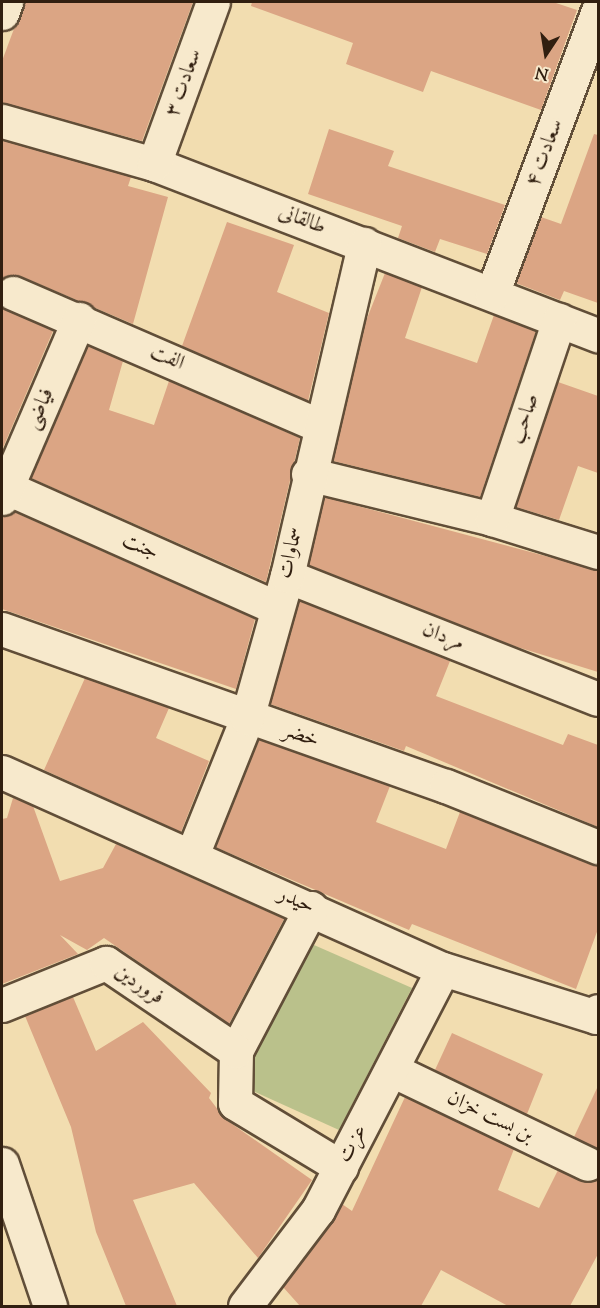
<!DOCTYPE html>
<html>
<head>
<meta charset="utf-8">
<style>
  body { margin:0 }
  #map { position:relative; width:600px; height:1308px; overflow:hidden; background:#f2ddb0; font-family:"Sorts Mill Goudy",Amiri,serif }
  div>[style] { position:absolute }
  .green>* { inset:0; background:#bac18b }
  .building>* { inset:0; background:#dba584 }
  .roads { filter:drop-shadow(2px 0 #614e38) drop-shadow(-2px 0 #614e38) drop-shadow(0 2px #614e38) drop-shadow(0 -2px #614e38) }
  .street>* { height:33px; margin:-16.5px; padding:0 16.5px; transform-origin:16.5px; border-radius:16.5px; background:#f7e9cc }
  .secondary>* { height:33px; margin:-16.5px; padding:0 16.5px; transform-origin:16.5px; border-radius:16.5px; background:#f7e9cc }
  span { translate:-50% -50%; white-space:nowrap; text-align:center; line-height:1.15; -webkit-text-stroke:5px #f7e9cc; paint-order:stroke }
  .street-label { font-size:21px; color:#311f10 }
  .frame { position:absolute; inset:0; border:3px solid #311f10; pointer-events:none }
  .north { position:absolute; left:516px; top:24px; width:60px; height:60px; -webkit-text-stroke:4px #f7e9cc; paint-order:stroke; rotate:192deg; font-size:16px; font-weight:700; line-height:24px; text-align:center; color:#311f10 }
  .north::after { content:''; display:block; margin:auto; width:21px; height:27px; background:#311f10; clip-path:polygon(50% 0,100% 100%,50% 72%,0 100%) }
</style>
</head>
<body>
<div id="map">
  <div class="green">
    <i style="clip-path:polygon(314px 945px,412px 988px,339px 1130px,253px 1091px,244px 1059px)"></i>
  </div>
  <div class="building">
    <i style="clip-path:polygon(24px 2px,193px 2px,142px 141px,2px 103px,2px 61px)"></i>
    <i style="clip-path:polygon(252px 2px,553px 2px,577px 10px,541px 110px,431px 71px,423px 92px,346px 64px,353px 43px,251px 6px)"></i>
    <i style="clip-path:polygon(329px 129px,394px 151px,388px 166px,505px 205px,487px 254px,440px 239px,435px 252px,398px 238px,402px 226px,308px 194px)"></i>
    <i style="clip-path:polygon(594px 134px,598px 135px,598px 303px,564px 291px,560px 300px,516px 283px,541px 217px,561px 224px)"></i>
    <i style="clip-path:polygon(2px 140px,131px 177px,128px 186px,168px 197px,133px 324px,20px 276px,2px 278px)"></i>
    <i style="clip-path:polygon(227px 222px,294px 245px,277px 292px,329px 313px,308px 401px,182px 346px)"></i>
    <i style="clip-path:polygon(385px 273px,422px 287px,405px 338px,477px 363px,494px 315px,536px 331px,480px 497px,333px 461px,364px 326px)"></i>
    <i style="clip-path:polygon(2px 307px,53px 331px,2px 450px)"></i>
    <i style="clip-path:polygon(88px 346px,123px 361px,109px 410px,154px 425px,169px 381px,300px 438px,266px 582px,31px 478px)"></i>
    <i style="clip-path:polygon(558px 382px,598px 396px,598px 473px,578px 466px,559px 520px,516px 507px)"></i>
    <i style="clip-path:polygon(324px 497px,598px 570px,598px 672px,514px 646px,309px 565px)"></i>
    <i style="clip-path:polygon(14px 512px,255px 619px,236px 689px,2px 609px,2px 518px)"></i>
    <i style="clip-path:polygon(299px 601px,450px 661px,436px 696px,563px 745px,568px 734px,598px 745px,598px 827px,406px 746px,404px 751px,270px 704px)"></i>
    <i style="clip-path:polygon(85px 678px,169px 708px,156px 738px,209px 761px,181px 832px,44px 770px)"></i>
    <i style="clip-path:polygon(259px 740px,390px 786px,376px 822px,446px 849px,460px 812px,598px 865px,598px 929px,576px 989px,412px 924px,409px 930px,215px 847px)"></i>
    <i style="clip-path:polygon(13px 798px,33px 806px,60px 881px,103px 868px,116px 844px,284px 919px,229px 1024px,104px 938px,87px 950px,60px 935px,78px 954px,2px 984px,2px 819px,7px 818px)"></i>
    <i style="clip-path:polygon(73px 997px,96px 1051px,143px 1022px,211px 1093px,209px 1098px,225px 1119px,312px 1180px,258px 1258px,194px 1183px,133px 1200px,177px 1306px,126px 1306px,96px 1232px,71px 1127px,25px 1016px)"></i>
    <i style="clip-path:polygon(452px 1033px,543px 1074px,527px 1114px,435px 1070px)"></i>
    <i style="clip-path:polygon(598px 1086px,598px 1149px,574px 1137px)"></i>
    <i style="clip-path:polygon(405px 1097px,514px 1149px,498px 1190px,539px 1208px,558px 1170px,580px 1181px,598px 1179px,598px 1254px,570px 1306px,508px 1306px,441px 1270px,421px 1306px,300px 1306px,283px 1287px,342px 1204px,352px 1211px)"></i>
  </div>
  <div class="roads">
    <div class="street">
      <i style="left:2px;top:13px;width:12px;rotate:-70deg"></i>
      <i style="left:2px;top:121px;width:158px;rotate:15.8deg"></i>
      <i style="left:154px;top:164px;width:476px;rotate:21.1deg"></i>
      <i style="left:154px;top:164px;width:172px;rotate:-70deg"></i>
      <i style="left:13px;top:293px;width:335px;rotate:23.4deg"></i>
      <i style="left:492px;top:294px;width:302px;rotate:-69.5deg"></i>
      <i style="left:308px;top:474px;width:189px;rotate:13.7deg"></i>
      <i style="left:492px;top:519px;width:111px;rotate:17.3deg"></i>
      <i style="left:5px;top:487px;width:295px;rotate:24deg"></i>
      <i style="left:2px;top:498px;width:195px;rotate:-66.7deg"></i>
      <i style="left:492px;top:519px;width:210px;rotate:-71.4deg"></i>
      <i style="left:287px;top:576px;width:334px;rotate:21.6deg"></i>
      <i style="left:2px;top:629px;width:471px;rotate:19.5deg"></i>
      <i style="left:446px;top:786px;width:164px;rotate:21.9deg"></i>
      <i style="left:2px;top:772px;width:483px;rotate:24.1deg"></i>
      <i style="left:443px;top:969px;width:160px;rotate:17.4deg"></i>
      <i style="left:596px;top:1017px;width:6px;rotate:-72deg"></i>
      <i style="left:192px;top:855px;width:148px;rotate:-68.1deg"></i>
      <i style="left:247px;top:718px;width:148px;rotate:-74.3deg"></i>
      <i style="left:287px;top:576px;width:341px;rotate:-76.9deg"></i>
      <i style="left:311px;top:908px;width:161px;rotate:117.7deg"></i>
      <i style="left:236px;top:1051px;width:52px;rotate:91.1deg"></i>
      <i style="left:235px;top:1103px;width:124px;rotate:31.1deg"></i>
      <i style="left:2px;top:1005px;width:112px;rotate:-22deg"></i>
      <i style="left:106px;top:963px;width:157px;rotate:34.1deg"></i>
      <i style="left:392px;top:1070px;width:217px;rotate:25.6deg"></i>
      <i style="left:245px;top:1306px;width:121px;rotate:-52.8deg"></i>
      <i style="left:318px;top:1210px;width:271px;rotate:-62.6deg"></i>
    </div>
    <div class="secondary">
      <i style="left:2px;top:1164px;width:150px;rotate:71.3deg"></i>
    </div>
  </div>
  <div class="street-label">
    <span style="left:184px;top:83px;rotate:-70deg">سعادت ۳</span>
    <span style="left:545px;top:153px;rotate:-69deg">سعادت ۴</span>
    <span style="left:302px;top:220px;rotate:21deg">طالقانی</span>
    <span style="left:167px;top:358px;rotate:24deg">الفت</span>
    <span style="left:40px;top:409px;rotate:-66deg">فیاضی</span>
    <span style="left:525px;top:419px;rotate:-71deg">صاحب</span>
    <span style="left:140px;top:547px;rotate:24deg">جنت</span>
    <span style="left:291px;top:553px;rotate:-77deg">سماوات</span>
    <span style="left:443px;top:637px;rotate:22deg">مردان</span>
    <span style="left:301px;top:736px;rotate:19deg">خضر</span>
    <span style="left:296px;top:901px;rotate:24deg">حیدر</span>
    <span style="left:139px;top:985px;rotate:34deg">فروردین</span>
    <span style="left:490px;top:1117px;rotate:26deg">بن بست خزان</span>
    <span style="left:353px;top:1144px;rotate:-62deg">عزت</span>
  </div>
  <div class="frame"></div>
  <div class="north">N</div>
</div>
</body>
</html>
